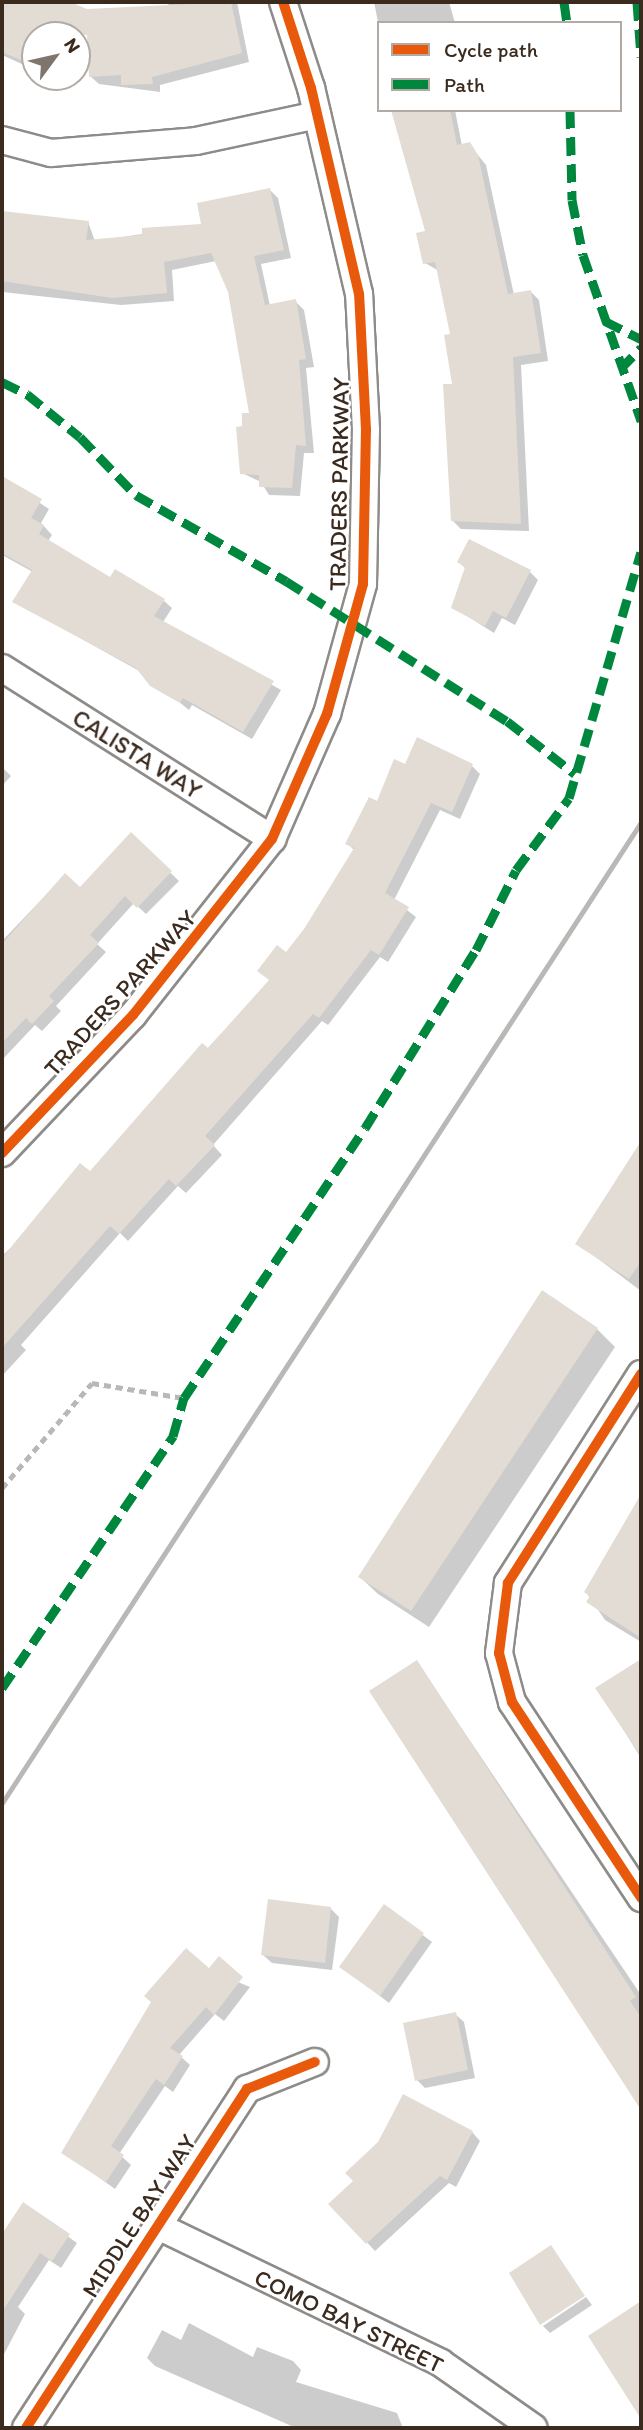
<!DOCTYPE html>
<html>
<head>
<meta charset="utf-8">
<style>
  body { margin:0 }
  #map { position:relative; width:643px; height:2430px; overflow:hidden; background:#fff; font-family:Itim,sans-serif }
  div>[style] { position:absolute }
  .shadow>* { inset:0; background:#0003 }
  .building>* { inset:0; background:#e3dcd4 }
  .path>* { height:4.5px; margin-top:-2.25px; transform-origin:0; background:repeating-linear-gradient(90deg,#b9b8b6 0 7px,transparent 0 12px) }
  .roads { filter:drop-shadow(2px 0 #8e8b88) drop-shadow(-2px 0 #8e8b88) drop-shadow(0 2px #8e8b88) drop-shadow(0 -2px #8e8b88) }
  .minor>* { height:26px; margin:-13px; padding:0 13px; transform-origin:13px; border-radius:13px; background:#fff }
  .rail>* { height:5px; margin:-2.5px; padding:0 2.5px; transform-origin:2.5px; border-radius:2.5px; background:#b9b8b6 }
  .quiet>* { height:9px; margin-top:-4.5px; transform-origin:0; background:repeating-linear-gradient(90deg,#00873e 0 18px,transparent 0 27px) }
  .cycleway>* { height:10px; margin:-5px; padding:0 5px; transform-origin:5px; border-radius:5px; background:#e8590c }
  span { translate:-50% -50%; white-space:nowrap; text-align:center; line-height:1.15; -webkit-text-stroke:5px #fff; paint-order:stroke }
  .street-label { font-size:24px; color:#3b2a1e }
  .frame { position:absolute; inset:0; border:4px solid #3b2a1e; pointer-events:none }
  .legend { position:absolute; left:377px; top:21px; width:245px; height:91px; box-sizing:border-box; background:#fff; border:2px solid #b1aaa5; margin:0; padding:9px 12px; list-style:none; font-size:21px; color:#3b2a1e }
  .legend li { display:flex; align-items:center; gap:14px; height:35px }
  .legend b { width:35px; border:2px solid #b1aaa5 }
  .north { position:absolute; left:21px; top:21px; width:70px; height:70px; box-sizing:border-box; background:#fff; border:2px solid #b1aaa5; border-radius:50%; rotate:57deg; font-size:19px; font-weight:700; line-height:28px; text-align:center; color:#3b2a1e }
  .north::after { content:''; display:block; margin:auto; width:24px; height:32px; background:#80756d; clip-path:polygon(50% 0,100% 100%,50% 72%,0 100%) }
</style>
</head>
<body>
<div id="map">
  <div class="shadow">
    <i style="clip-path:polygon(2px 2px,71px 4px,69px 35px,35px 35px,35px 70px,2px 55px)"></i>
    <i style="clip-path:polygon(168px 2px,237px 2px,249px 62px,160px 85px,160px 92px,99px 84px,90px 76px,169px 8px)"></i>
    <i style="clip-path:polygon(374px 2px,449px 2px,455px 23px,379px 27px)"></i>
    <i style="clip-path:polygon(394px 110px,455px 110px,462px 146px,469px 144px,486px 165px,514px 295px,531px 292px,539px 300px,548px 361px,521px 365px,529px 531px,461px 529px,452px 520px,453px 336px,439px 271px,425px 263px,427px 232px)"></i>
    <i style="clip-path:polygon(269px 189px,278px 198px,291px 258px,261px 264px,270px 306px,295px 301px,304px 310px,314px 367px,306px 368px,314px 453px,304px 453px,300px 496px,269px 495px,261px 482px,242px 473px,243px 428px,251px 415px,229px 291px,216px 261px,172px 270px,174px 301px,121px 305px,2px 292px,2px 214px,88px 222px,95px 241px,203px 225px)"></i>
    <i style="clip-path:polygon(2px 478px,49px 509px,41px 523px,52px 535px,48px 541px,111px 579px,163px 600px,172px 608px,163px 622px,281px 690px,252px 739px,192px 705px,189px 710px,143px 673px,15px 602px,33px 572px,2px 555px)"></i>
    <i style="clip-path:polygon(459px 562px,530px 572px,538px 580px,515px 625px,502px 618px,494px 633px,453px 607px,466px 569px)"></i>
    <i style="clip-path:polygon(472px 766px,480px 774px,460px 819px,440px 810px,394px 900px,416px 917px,388px 962px,380px 957px,328px 1025px,322px 1021px,213px 1145px,222px 1155px,186px 1193px,178px 1186px,128px 1241px,120px 1233px,21px 1345px,26px 1350px,2px 1376px,2px 1256px,90px 1173px,271px 981px,355px 851px,347px 843px,405px 767px)"></i>
    <i style="clip-path:polygon(2px 767px,11px 776px,2px 786px)"></i>
    <i style="clip-path:polygon(131px 835px,179px 881px,146px 914px,134px 903px,97px 944px,106px 952px,56px 1006px,61px 1011px,42px 1031px,35px 1025px,2px 1060px,2px 941px,65px 875px,80px 889px)"></i>
    <i style="clip-path:polygon(641px 1144px,641px 1291px,577px 1243px)"></i>
    <i style="clip-path:polygon(597px 1329px,615px 1347px,429px 1627px,378px 1594px,360px 1577px)"></i>
    <i style="clip-path:polygon(641px 1497px,641px 1642px,605px 1620px,586px 1592px)"></i>
    <i style="clip-path:polygon(641px 1661px,641px 1758px,598px 1689px)"></i>
    <i style="clip-path:polygon(417px 1662px,641px 1995px,641px 2107px,371px 1691px)"></i>
    <i style="clip-path:polygon(384px 1906px,432px 1942px,389px 2003px,341px 1966px)"></i>
    <i style="clip-path:polygon(330px 1908px,339px 1917px,332px 1970px,272px 1963px,263px 1955px)"></i>
    <i style="clip-path:polygon(209px 1970px,250px 1987px,224px 2021px,215px 2014px,179px 2055px,190px 2065px,173px 2092px,165px 2086px,119px 2154px,131px 2165px,115px 2189px,63px 2152px)"></i>
    <i style="clip-path:polygon(455px 2014px,464px 2022px,475px 2078px,425px 2088px,417px 2080px)"></i>
    <i style="clip-path:polygon(472px 2132px,480px 2141px,456px 2187px,449px 2183px,375px 2251px,331px 2204px)"></i>
    <i style="clip-path:polygon(23px 2205px,77px 2243px,61px 2268px,49px 2260px,18px 2307px,25px 2314px,2px 2358px,2px 2240px)"></i>
    <i style="clip-path:polygon(586px 2297px,592px 2305px,550px 2333px,543px 2326px)"></i>
    <i style="clip-path:polygon(635px 2307px,641px 2314px,641px 2415px,591px 2336px)"></i>
    <i style="clip-path:polygon(189px 2323px,253px 2357px,257px 2347px,293px 2361px,301px 2370px,296px 2382px,397px 2413px,403px 2428px,296px 2428px,155px 2366px,147px 2358px,162px 2330px,181px 2340px)"></i>
  </div>
  <div class="building">
    <i style="clip-path:polygon(2px 2px,70px 2px,87px 9px,231px 2px,242px 53px,152px 77px,153px 84px,121px 85px,121px 75px,89px 77px,87px 35px,35px 35px,35px 66px,2px 52px)"></i>
    <i style="clip-path:polygon(391px 110px,450px 110px,457px 145px,470px 142px,478px 155px,508px 294px,531px 290px,541px 353px,513px 357px,521px 524px,451px 521px,443px 384px,452px 384px,444px 335px,450px 334px,435px 262px,423px 264px,416px 233px,425px 231px)"></i>
    <i style="clip-path:polygon(270px 188px,284px 250px,254px 256px,265px 305px,296px 299px,306px 359px,299px 360px,306px 446px,296px 445px,292px 488px,259px 487px,259px 475px,240px 474px,236px 427px,242px 426px,242px 413px,249px 413px,228px 292px,211px 253px,164px 262px,167px 293px,112px 298px,2px 281px,2px 211px,89px 221px,86px 240px,142px 235px,142px 228px,201px 224px,197px 203px)"></i>
    <i style="clip-path:polygon(2px 476px,42px 499px,31px 518px,44px 525px,39px 534px,110px 577px,115px 569px,165px 599px,154px 616px,274px 681px,243px 732px,183px 698px,180px 703px,150px 686px,136px 668px,12px 602px,32px 570px,2px 553px)"></i>
    <i style="clip-path:polygon(469px 539px,531px 570px,506px 618px,493px 611px,485px 626px,451px 608px,465px 567px,457px 562px)"></i>
    <i style="clip-path:polygon(417px 737px,473px 764px,452px 812px,431px 803px,385px 893px,409px 907px,379px 955px,371px 950px,319px 1018px,313px 1014px,205px 1136px,215px 1145px,176px 1186px,169px 1179px,119px 1234px,110px 1226px,2px 1348px,2px 1258px,80px 1163px,90px 1171px,202px 1043px,208px 1048px,269px 980px,257px 971px,277px 945px,286px 952px,304px 929px,354px 848px,345px 844px,369px 797px,377px 801px,394px 759px,405px 764px)"></i>
    <i style="clip-path:polygon(131px 832px,172px 871px,137px 908px,125px 896px,90px 935px,99px 943px,49px 996px,54px 1001px,32px 1024px,26px 1018px,2px 1043px,2px 944px,65px 873px,80px 887px)"></i>
    <i style="clip-path:polygon(641px 1141px,641px 1261px,629px 1279px,575px 1244px)"></i>
    <i style="clip-path:polygon(542px 1290px,598px 1328px,411px 1611px,358px 1577px)"></i>
    <i style="clip-path:polygon(641px 1494px,641px 1638px,586px 1602px,590px 1596px,584px 1592px)"></i>
    <i style="clip-path:polygon(641px 1659px,641px 1756px,595px 1688px)"></i>
    <i style="clip-path:polygon(417px 1660px,636px 1997px,630px 2001px,641px 2017px,641px 2110px,369px 1691px)"></i>
    <i style="clip-path:polygon(268px 1899px,331px 1907px,325px 1963px,261px 1955px)"></i>
    <i style="clip-path:polygon(384px 1904px,424px 1933px,380px 1996px,339px 1967px)"></i>
    <i style="clip-path:polygon(186px 1948px,209px 1968px,219px 1956px,243px 1977px,214px 2015px,206px 2007px,170px 2048px,183px 2056px,164px 2085px,156px 2079px,149px 2089px,111px 2146px,124px 2155px,106px 2182px,61px 2153px,151px 2002px,144px 1996px)"></i>
    <i style="clip-path:polygon(456px 2012px,468px 2070px,415px 2081px,403px 2023px)"></i>
    <i style="clip-path:polygon(403px 2094px,473px 2131px,447px 2180px,440px 2176px,366px 2244px,328px 2204px,353px 2181px,345px 2173px,378px 2142px)"></i>
    <i style="clip-path:polygon(23px 2202px,70px 2234px,52px 2261px,40px 2253px,2px 2312px,2px 2234px)"></i>
    <i style="clip-path:polygon(551px 2245px,585px 2296px,540px 2325px,509px 2273px)"></i>
    <i style="clip-path:polygon(641px 2301px,641px 2419px,588px 2336px)"></i>
  </div>
  <div class="path">
    <i style="left:2px;top:1488px;width:138px;rotate:-49.4deg"></i>
    <i style="left:92px;top:1383px;width:93px;rotate:9.3deg"></i>
  </div>
  <div class="roads">
    <div class="minor">
      <i style="left:2px;top:140px;width:51px;rotate:14.9deg"></i>
      <i style="left:51px;top:153px;width:145px;rotate:-4.7deg"></i>
      <i style="left:196px;top:141px;width:124px;rotate:-12.1deg"></i>
      <i style="left:2px;top:668px;width:320px;rotate:32.3deg"></i>
      <i style="left:2px;top:1153px;width:190px;rotate:-46.5deg"></i>
      <i style="left:133px;top:1015px;width:224px;rotate:-51.7deg"></i>
      <i style="left:272px;top:839px;width:137px;rotate:-66.3deg"></i>
      <i style="left:327px;top:714px;width:135px;rotate:-74.5deg"></i>
      <i style="left:363px;top:584px;width:154px;rotate:-88.9deg"></i>
      <i style="left:366px;top:430px;width:136px;rotate:-92.9deg"></i>
      <i style="left:359px;top:294px;width:212px;rotate:-103.1deg"></i>
      <i style="left:311px;top:88px;width:90px;rotate:-108deg"></i>
      <i style="left:641px;top:1374px;width:248px;rotate:122.5deg"></i>
      <i style="left:508px;top:1583px;width:71px;rotate:97.3deg"></i>
      <i style="left:499px;top:1653px;width:51px;rotate:75.1deg"></i>
      <i style="left:512px;top:1702px;width:235px;rotate:56.6deg"></i>
      <i style="left:158px;top:2226px;width:314px;rotate:25.8deg"></i>
      <i style="left:441px;top:2363px;width:113px;rotate:35deg"></i>
      <i style="left:26px;top:2428px;width:405px;rotate:-56.9deg"></i>
      <i style="left:247px;top:2089px;width:73px;rotate:-21.7deg"></i>
    </div>
  </div>
  <div class="rail">
    <i style="left:2px;top:1803px;width:1171px;rotate:-56.92deg"></i>
  </div>
  <div class="quiet">
    <i style="left:564px;top:2px;width:21px;rotate:82deg"></i>
    <i style="left:637px;top:2px;width:55px;rotate:85.8deg"></i>
    <i style="left:570px;top:110px;width:90px;rotate:88.7deg"></i>
    <i style="left:572px;top:200px;width:56px;rotate:78.7deg"></i>
    <i style="left:583px;top:255px;width:176px;rotate:70.7deg"></i>
    <i style="left:605px;top:321px;width:40px;rotate:26.6deg"></i>
    <i style="left:620px;top:369px;width:30px;rotate:-45deg"></i>
    <i style="left:2px;top:382px;width:28px;rotate:26deg"></i>
    <i style="left:27px;top:394px;width:68px;rotate:39.1deg"></i>
    <i style="left:80px;top:437px;width:81px;rotate:46deg"></i>
    <i style="left:136px;top:495px;width:173px;rotate:29.8deg"></i>
    <i style="left:286px;top:581px;width:262px;rotate:32.4deg"></i>
    <i style="left:507px;top:721px;width:86px;rotate:37.9deg"></i>
    <i style="left:2px;top:1688px;width:305px;rotate:-55.8deg"></i>
    <i style="left:173px;top:1436px;width:40px;rotate:-74deg"></i>
    <i style="left:184px;top:1398px;width:325px;rotate:-56.2deg"></i>
    <i style="left:365px;top:1128px;width:210px;rotate:-58.1deg"></i>
    <i style="left:476px;top:950px;width:89px;rotate:-63.4deg"></i>
    <i style="left:516px;top:870px;width:89px;rotate:-53.6deg"></i>
    <i style="left:569px;top:798px;width:256px;rotate:-73.7deg"></i>
  </div>
  <div class="cycleway">
    <i style="left:2px;top:1153px;width:190px;rotate:-46.5deg"></i>
    <i style="left:133px;top:1015px;width:224px;rotate:-51.7deg"></i>
    <i style="left:272px;top:839px;width:137px;rotate:-66.3deg"></i>
    <i style="left:327px;top:714px;width:135px;rotate:-74.5deg"></i>
    <i style="left:363px;top:584px;width:154px;rotate:-88.9deg"></i>
    <i style="left:366px;top:430px;width:136px;rotate:-92.9deg"></i>
    <i style="left:359px;top:294px;width:212px;rotate:-103.1deg"></i>
    <i style="left:311px;top:88px;width:90px;rotate:-108deg"></i>
    <i style="left:641px;top:1374px;width:248px;rotate:122.5deg"></i>
    <i style="left:508px;top:1583px;width:71px;rotate:97.3deg"></i>
    <i style="left:499px;top:1653px;width:51px;rotate:75.1deg"></i>
    <i style="left:512px;top:1702px;width:235px;rotate:56.6deg"></i>
    <i style="left:26px;top:2428px;width:405px;rotate:-56.9deg"></i>
    <i style="left:247px;top:2089px;width:73px;rotate:-21.7deg"></i>
  </div>
  <div class="street-label">
    <span style="left:339px;top:484px;rotate:-89deg">TRADERS PARKWAY</span>
    <span style="left:137px;top:754px;rotate:32deg">CALISTA WAY</span>
    <span style="left:120px;top:993px;rotate:-48deg">TRADERS PARKWAY</span>
    <span style="left:139px;top:2216px;rotate:-57deg">MIDDLE BAY WAY</span>
    <span style="left:349px;top:2321px;rotate:26deg">COMO BAY STREET</span>
  </div>
  <div class="frame"></div>
  <ul class="legend">
  <li><b style="height:9px;background:#e8590c"></b>Cycle path</li>
  <li><b style="height:9px;background:#00873e"></b>Path</li>
  </ul>
  <div class="north">N</div>
</div>
</body>
</html>
